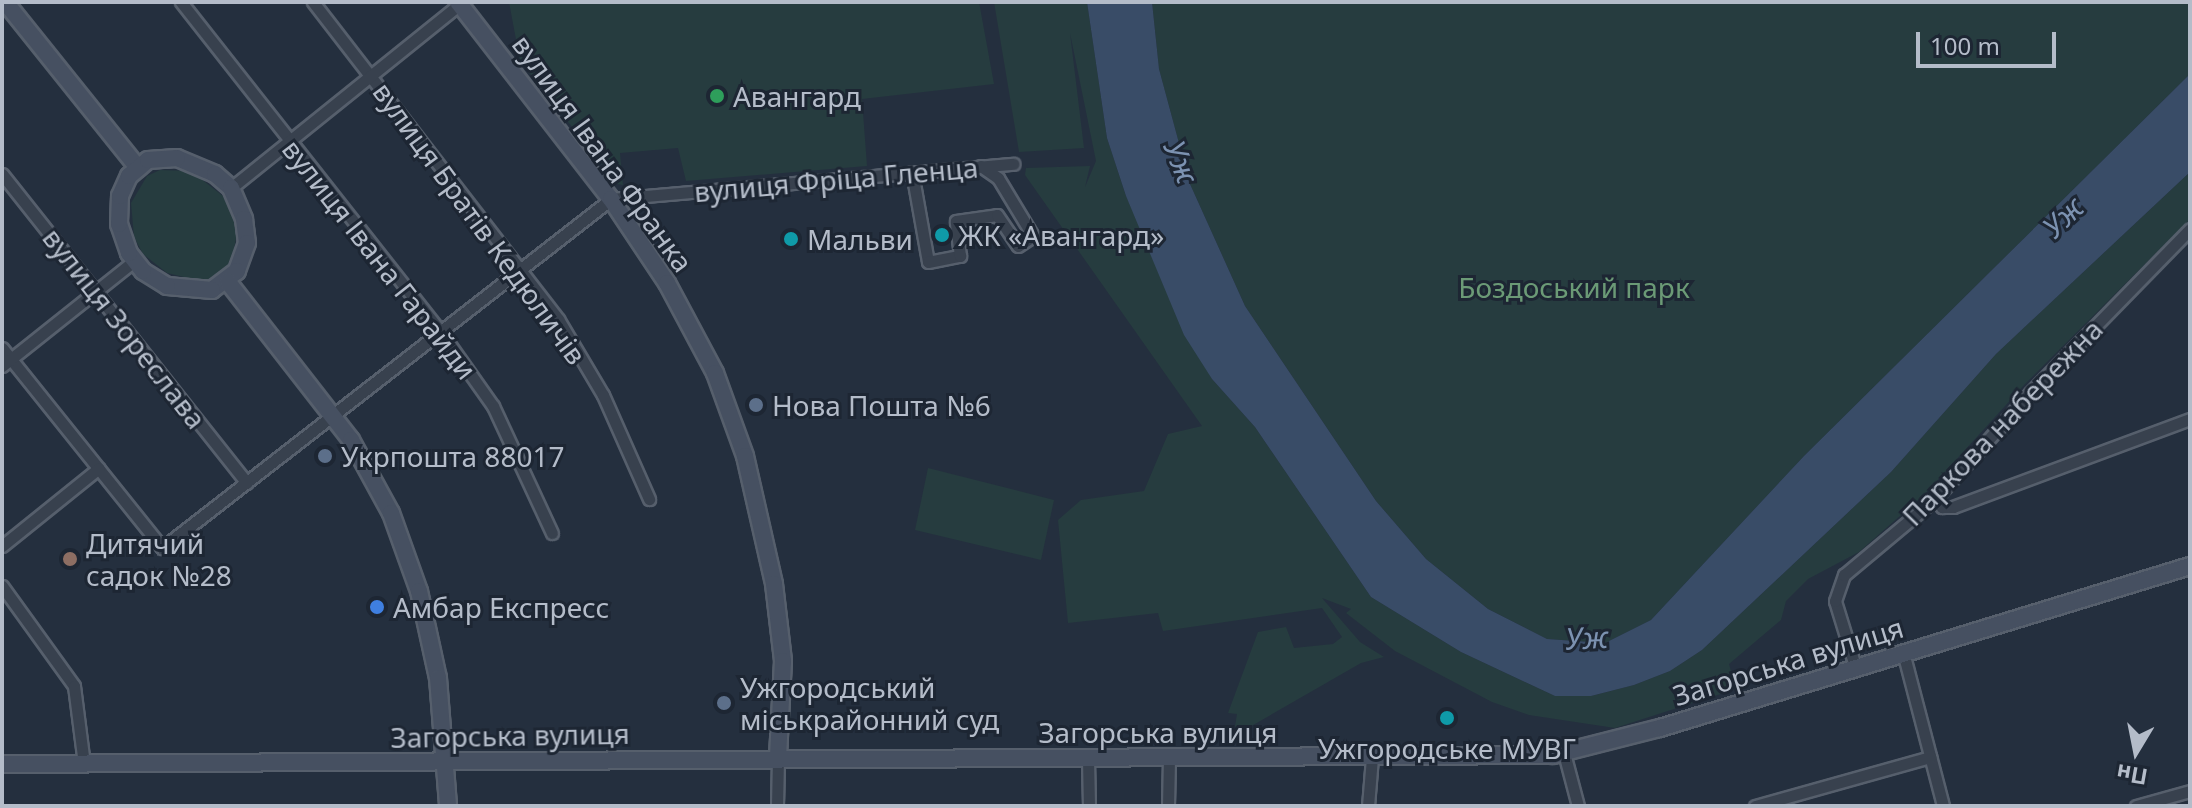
<!DOCTYPE html>
<html>
<head>
<meta charset="utf-8">
<style>
  body { margin:0 }
  #map { position:relative; width:2192px; height:808px; overflow:hidden; background:#242f3e; font-family:"Noto Sans",sans-serif }
  div>[style] { position:absolute }
  .green>* { inset:0; background:#263c3f }
  .water>* { inset:0; background:#394c67 }
  .roads { filter:drop-shadow(2px 0 #565f6c) drop-shadow(-2px 0 #565f6c) drop-shadow(0 2px #565f6c) drop-shadow(0 -2px #565f6c) }
  .street>* { height:11px; margin:-5.5px; padding:0 5.5px; transform-origin:5.5px; border-radius:5.5px; background:#38414e }
  .secondary>* { height:16px; margin:-8px; padding:0 8px; transform-origin:8px; border-radius:8px; background:#465061 }
  .dots>* { width:22px; height:22px; translate:-50% -50%; box-sizing:border-box; border:4px solid #1d2633; border-radius:50% }
  span { translate:-50% -50%; white-space:nowrap; text-align:center; line-height:1.15; -webkit-text-stroke:6px #1d2633; paint-order:stroke }
  .poi-label { font-size:28px; color:#b4bcc9 }
  .left { translate:0 -50%; text-align:left }
  .street-label { font-size:28px; color:#b4bcc9 }
  .park-label { font-size:28px; color:#6b9a76 }
  .water-label { font-size:30px; color:#7c92b1; font-style:italic }
  .frame { position:absolute; inset:0; border:4px solid #b4bcc9; pointer-events:none }
  .north { position:absolute; left:2096px; top:712px; width:80px; height:80px; -webkit-text-stroke:6px #1d2633; paint-order:stroke; rotate:190deg; font-size:22px; font-weight:700; line-height:32px; text-align:center; color:#b4bcc9 }
  .north::after { content:''; display:block; margin:auto; width:28px; height:36px; background:#b4bcc9; clip-path:polygon(50% 0,100% 100%,50% 72%,0 100%) }
  .scale { position:absolute; left:1916px; top:32px; width:140px; height:36px; box-sizing:border-box; border:4px solid #b4bcc9; border-top:0; padding-left:10px; font-size:24px; line-height:28px; white-space:nowrap; color:#b4bcc9; -webkit-text-stroke:6px #1d2633; paint-order:stroke }
</style>
</head>
<body>
<div id="map">
  <div class="green">
    <i style="clip-path:polygon(509px 2px,979px 2px,994px 84px,862px 99px,867px 166px,686px 181px,678px 148px,620px 153px,623px 185px,617px 184px,520px 61px)"></i>
    <i style="clip-path:polygon(994px 2px,1087px 2px,1107px 138px,1126px 196px,1212px 379px,1255px 427px,1371px 597px,1461px 652px,1555px 696px,1591px 696px,1634px 685px,1670px 671px,1702px 650px,1891px 472px,1996px 354px,2190px 172px,2190px 219px,2025px 384px,1926px 493px,1859px 552px,1808px 579px,1786px 601px,1781px 620px,1729px 664px,1736px 689px,1615px 728px,1529px 715px,1492px 702px,1395px 651px,1346px 613px,1351px 609px,1322px 598px,1360px 642px,1384px 657px,1361px 663px,1241px 732px,1235px 726px,1237px 714px,1228px 713px,1258px 632px,1286px 627px,1294px 648px,1333px 644px,1342px 637px,1322px 608px,1163px 631px,1158px 613px,1068px 623px,1058px 520px,1081px 500px,1144px 491px,1168px 434px,1202px 426px,1025px 175px,1026px 168px,1090px 166px,1085px 187px,1096px 161px,1070px 33px,1084px 148px,1019px 152px)"></i>
    <i style="clip-path:polygon(1152px 2px,2190px 2px,2190px 74px,1804px 456px,1651px 620px,1605px 643px,1547px 639px,1488px 609px,1426px 559px,1376px 501px,1245px 306px,1190px 184px,1159px 69px)"></i>
    <i style="clip-path:polygon(160px 170px,191px 171px,223px 196px,232px 213px,237px 232px,232px 262px,205px 282px,167px 273px,143px 254px,134px 237px,131px 203px,147px 176px)"></i>
    <i style="clip-path:polygon(928px 468px,1054px 500px,1041px 560px,915px 530px)"></i>
  </div>
  <div class="water">
    <i style="clip-path:polygon(1087px 2px,1152px 2px,1159px 69px,1190px 184px,1245px 306px,1376px 501px,1426px 559px,1488px 609px,1547px 639px,1605px 643px,1651px 620px,1804px 456px,2190px 74px,2190px 172px,1996px 354px,1891px 472px,1702px 650px,1670px 671px,1634px 685px,1591px 696px,1555px 696px,1461px 652px,1371px 597px,1255px 427px,1212px 379px,1184px 335px,1126px 196px,1107px 138px)"></i>
  </div>
  <div class="roads">
    <div class="street">
      <i style="left:181px;top:2px;width:419px;rotate:51.8deg"></i>
      <i style="left:440px;top:331px;width:92px;rotate:54.8deg"></i>
      <i style="left:493px;top:406px;width:140px;rotate:65.1deg"></i>
      <i style="left:313px;top:2px;width:401px;rotate:52.3deg"></i>
      <i style="left:558px;top:319px;width:88px;rotate:59.4deg"></i>
      <i style="left:603px;top:395px;width:114px;rotate:66.1deg"></i>
      <i style="left:912px;top:172px;width:91px;rotate:79.9deg"></i>
      <i style="left:928px;top:262px;width:33px;rotate:-11deg"></i>
      <i style="left:960px;top:256px;width:35px;rotate:-97deg"></i>
      <i style="left:956px;top:221px;width:41px;rotate:-8.3deg"></i>
      <i style="left:997px;top:215px;width:37px;rotate:56deg"></i>
      <i style="left:1018px;top:246px;width:18px;rotate:-34deg"></i>
      <i style="left:1033px;top:236px;width:68px;rotate:-121.1deg"></i>
      <i style="left:998px;top:178px;width:21px;rotate:-145deg"></i>
      <i style="left:2px;top:174px;width:394px;rotate:51.6deg"></i>
      <i style="left:231px;top:188px;width:294px;rotate:-38.8deg"></i>
      <i style="left:2px;top:348px;width:256px;rotate:51.3deg"></i>
      <i style="left:162px;top:548px;width:569px;rotate:-37.86deg"></i>
      <i style="left:611px;top:199px;width:404px;rotate:-5deg"></i>
      <i style="left:2px;top:366px;width:169px;rotate:-38.5deg"></i>
      <i style="left:1935px;top:499px;width:11px;rotate:49deg"></i>
      <i style="left:1942px;top:507px;width:11px"></i>
      <i style="left:1953px;top:507px;width:253px;rotate:-20.4deg"></i>
      <i style="left:2px;top:546px;width:124px;rotate:-38.8deg"></i>
      <i style="left:2px;top:586px;width:123px;rotate:54.2deg"></i>
      <i style="left:74px;top:686px;width:79px;rotate:82.7deg"></i>
      <i style="left:1903px;top:652px;width:159px;rotate:75.4deg"></i>
      <i style="left:1855px;top:666px;width:68px;rotate:-107.1deg"></i>
      <i style="left:1835px;top:601px;width:28px;rotate:-71deg"></i>
      <i style="left:1844px;top:575px;width:119px;rotate:-39.9deg"></i>
      <i style="left:1935px;top:499px;width:142px;rotate:-48.1deg"></i>
      <i style="left:2030px;top:393px;width:229px;rotate:-45.7deg"></i>
      <i style="left:1564px;top:753px;width:55px;rotate:75.2deg"></i>
      <i style="left:1088px;top:759px;width:47px;rotate:88.8deg"></i>
      <i style="left:777px;top:806px;width:48px;rotate:-88.8deg"></i>
      <i style="left:1168px;top:806px;width:48px;rotate:-88.8deg"></i>
      <i style="left:1368px;top:806px;width:49px;rotate:-85.3deg"></i>
      <i style="left:1755px;top:806px;width:182px;rotate:-15.6deg"></i>
      <i style="left:2136px;top:806px;width:56px;rotate:-15.5deg"></i>
    </div>
    <div class="secondary">
      <i style="left:458px;top:2px;width:249px;rotate:52.2deg"></i>
      <i style="left:611px;top:199px;width:101px;rotate:56.3deg"></i>
      <i style="left:667px;top:283px;width:102px;rotate:61.9deg"></i>
      <i style="left:715px;top:373px;width:88px;rotate:70.1deg"></i>
      <i style="left:745px;top:456px;width:131px;rotate:77.2deg"></i>
      <i style="left:774px;top:584px;width:78px;rotate:83.3deg"></i>
      <i style="left:783px;top:661px;width:97px;rotate:93deg"></i>
      <i style="left:10px;top:8px;width:205px;rotate:51.3deg"></i>
      <i style="left:177px;top:158px;width:41px;rotate:22.8deg"></i>
      <i style="left:215px;top:174px;width:21px;rotate:41deg"></i>
      <i style="left:231px;top:188px;width:34px;rotate:67deg"></i>
      <i style="left:244px;top:219px;width:24px;rotate:83deg"></i>
      <i style="left:247px;top:243px;width:30px;rotate:110deg"></i>
      <i style="left:237px;top:271px;width:31px;rotate:143deg"></i>
      <i style="left:212px;top:290px;width:45px;rotate:-174.9deg"></i>
      <i style="left:167px;top:286px;width:28px;rotate:-148deg"></i>
      <i style="left:143px;top:271px;width:23px;rotate:-128deg"></i>
      <i style="left:129px;top:253px;width:31px;rotate:-109deg"></i>
      <i style="left:119px;top:224px;width:28px;rotate:-88deg"></i>
      <i style="left:120px;top:196px;width:22px;rotate:-66deg"></i>
      <i style="left:129px;top:176px;width:25px;rotate:-40deg"></i>
      <i style="left:148px;top:160px;width:29px;rotate:-4deg"></i>
      <i style="left:228px;top:282px;width:200px;rotate:52.1deg"></i>
      <i style="left:351px;top:440px;width:83px;rotate:61.3deg"></i>
      <i style="left:391px;top:513px;width:83px;rotate:70.3deg"></i>
      <i style="left:419px;top:591px;width:89px;rotate:77.7deg"></i>
      <i style="left:438px;top:678px;width:128px;rotate:85.5deg"></i>
      <i style="left:2px;top:764px;width:1551px;rotate:-0.33deg"></i>
      <i style="left:1553px;top:755px;width:110px;rotate:-14.2deg"></i>
      <i style="left:1660px;top:728px;width:554px;rotate:-17deg"></i>
    </div>
  </div>
  <div class="dots">
    <i style="left:717px;top:96px;background:#2e9e5b"></i>
    <i style="left:942px;top:235px;background:#0f9aa8"></i>
    <i style="left:791px;top:239px;background:#0f9aa8"></i>
    <i style="left:756px;top:405px;background:#5c6f8a"></i>
    <i style="left:325px;top:456px;background:#5c6f8a"></i>
    <i style="left:70px;top:559px;background:#8d6e63"></i>
    <i style="left:377px;top:607px;background:#3f7fe0"></i>
    <i style="left:724px;top:703px;background:#5c6f8a"></i>
    <i style="left:1447px;top:718px;background:#0f9aa8"></i>
  </div>
  <div class="poi-label">
    <span class="left" style="left:733px;top:96px">Авангард</span>
    <span class="left" style="left:958px;top:235px">ЖК «Авангард»</span>
    <span class="left" style="left:807px;top:239px">Мальви</span>
    <span class="left" style="left:772px;top:405px">Нова Пошта №6</span>
    <span class="left" style="left:341px;top:456px">Укрпошта 88017</span>
    <span class="left" style="left:86px;top:559px">Дитячий<br>садок №28</span>
    <span class="left" style="left:393px;top:607px">Амбар Експресс</span>
    <span class="left" style="left:740px;top:703px">Ужгородський<br>міськрайонний суд</span>
    <span style="left:1447px;top:748px">Ужгородське МУВГ</span>
  </div>
  <div class="street-label">
    <span style="left:603px;top:153px;rotate:54deg">вулиця Івана Франка</span>
    <span style="left:836px;top:179px;rotate:-5deg">вулиця Фріца Гленца</span>
    <span style="left:480px;top:223px;rotate:54deg">вулиця Братів Кедюличів</span>
    <span style="left:380px;top:259px;rotate:52deg">вулиця Івана Гарайди</span>
    <span style="left:125px;top:328px;rotate:52deg">вулиця Зореслава</span>
    <span style="left:2002px;top:422px;rotate:-46deg">Паркова набережна</span>
    <span style="left:1788px;top:661px;rotate:-17deg">Загорська вулиця</span>
    <span style="left:1158px;top:732px">Загорська вулиця</span>
    <span style="left:510px;top:735px;rotate:-1deg">Загорська вулиця</span>
  </div>
  <div class="park-label">
    <span style="left:1574px;top:287px">Боздоський парк</span>
  </div>
  <div class="water-label">
    <span style="left:1181px;top:162px;rotate:68deg">Уж</span>
    <span style="left:2063px;top:217px;rotate:-44deg">Уж</span>
    <span style="left:1587px;top:638px;rotate:-3deg">Уж</span>
  </div>
  <div class="frame"></div>
  <div class="north">Пн</div>
  <div class="scale">100 m</div>
</div>
</body>
</html>
